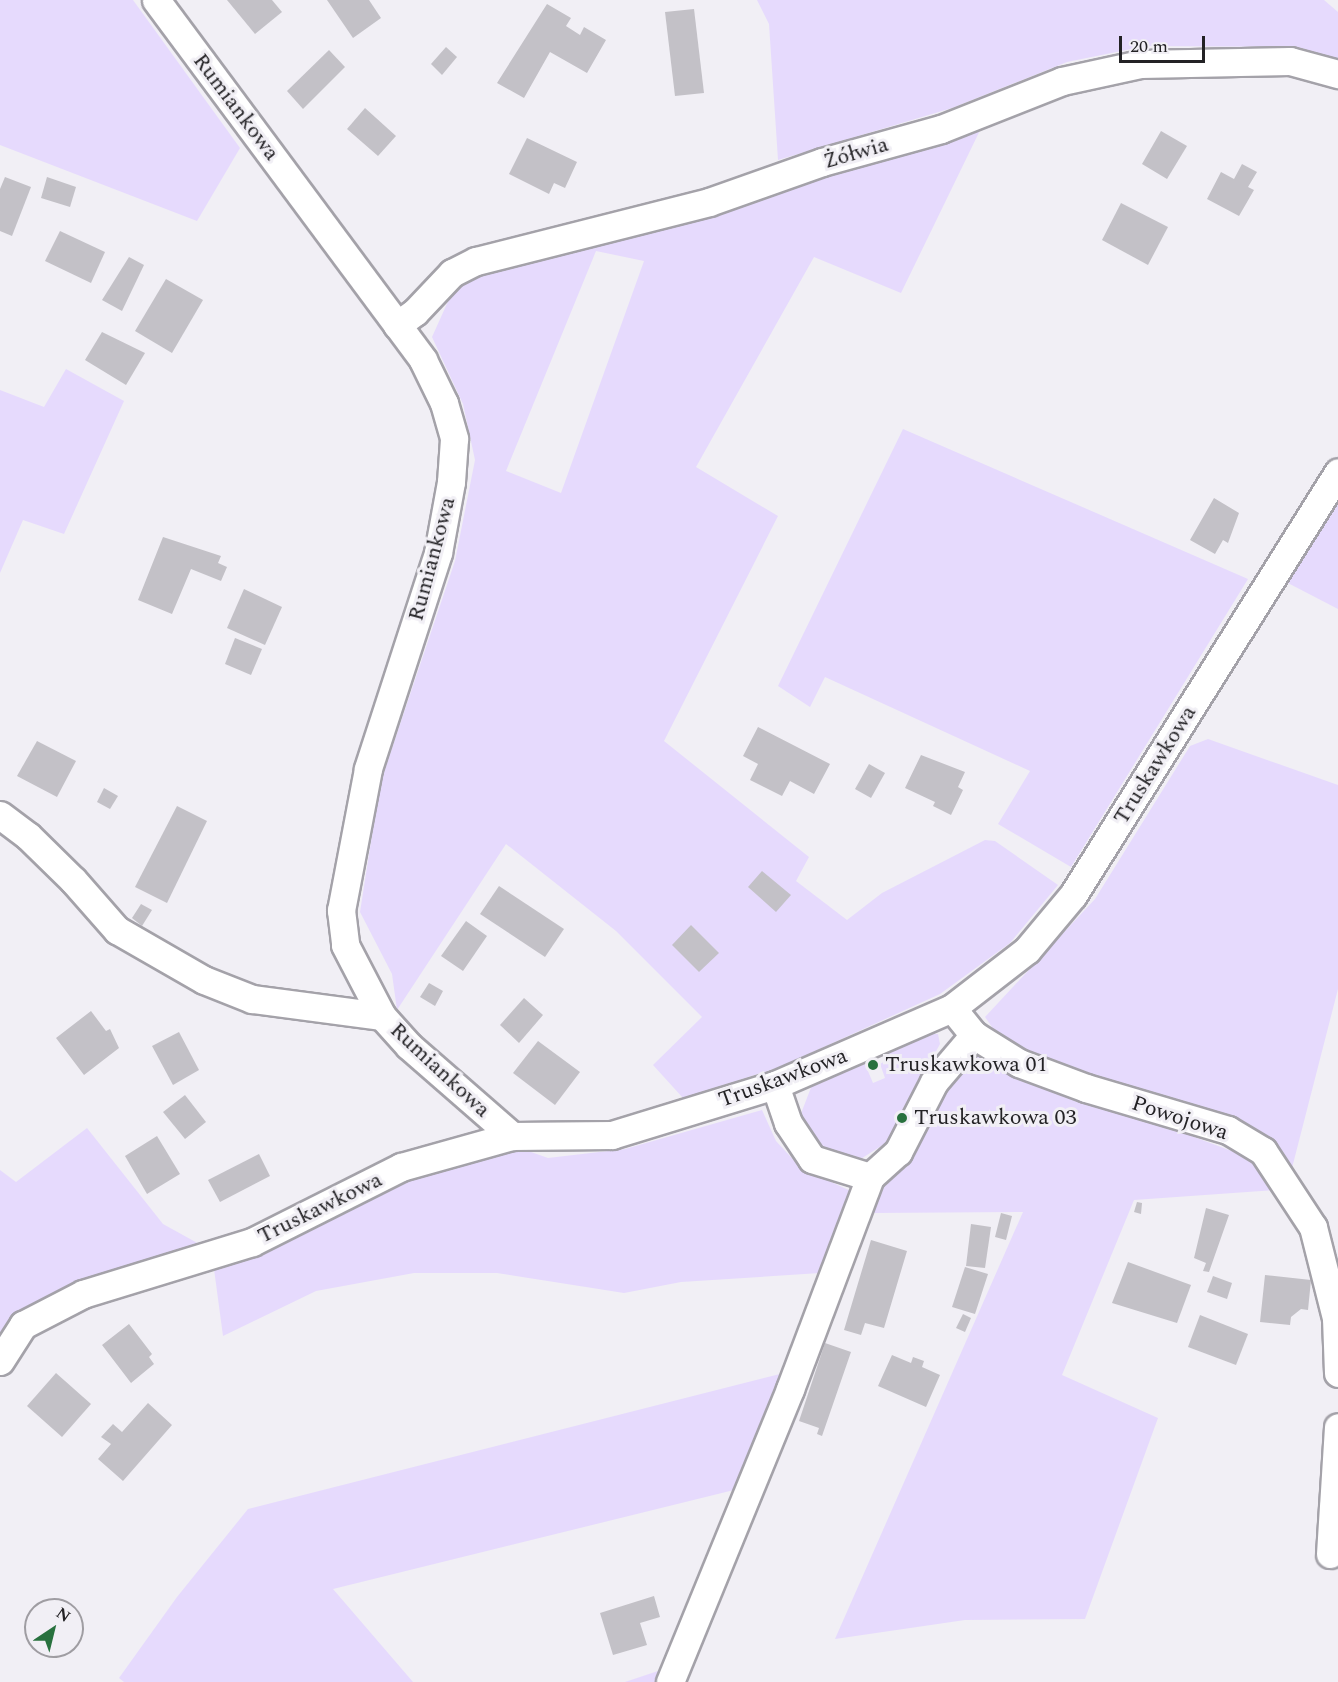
<!DOCTYPE html>
<html>
<head>
<meta charset="utf-8">
<style>
  body { margin:0 }
  #map { position:relative; width:1338px; height:1682px; overflow:hidden; background:#f1eff5; font-family:Spectral,serif }
  div>[style] { position:absolute }
  .green>* { inset:0; background:#e6dafd }
  .building>* { inset:0; background:#c3c1c7 }
  .roads { filter:drop-shadow(2px 0 #a4a2a9) drop-shadow(-2px 0 #a4a2a9) drop-shadow(0 2px #a4a2a9) drop-shadow(0 -2px #a4a2a9) }
  .street>* { height:27px; margin:-13.5px; padding:0 13.5px; transform-origin:13.5px; border-radius:13.5px; background:#fff }
  .dots>* { width:16px; height:16px; translate:-50% -50%; box-sizing:border-box; border:3px solid #f1eff5; border-radius:50% }
  span { translate:-50% -50%; white-space:nowrap; text-align:center; line-height:1.15; -webkit-text-stroke:6px #f1eff5; paint-order:stroke }
  .street-label { font-size:22px; color:#232225 }
  .poi-label { font-size:22px; color:#232225 }
  .left { translate:0 -50%; text-align:left }
  .north { position:absolute; left:24px; top:1598px; width:60px; height:60px; box-sizing:border-box; background:#f1eff5; border:2px solid #9f9da2; border-radius:50%; rotate:35deg; font-size:16px; font-weight:700; line-height:24px; text-align:center; color:#232225 }
  .north::after { content:''; display:block; margin:auto; width:21px; height:27px; background:#28713e; clip-path:polygon(50% 0,100% 100%,50% 72%,0 100%) }
  .scale { position:absolute; left:1119px; top:36px; width:86px; height:27px; box-sizing:border-box; border:3px solid #232225; border-top:0; padding-left:8px; font-size:18px; line-height:21px; white-space:nowrap; color:#232225; -webkit-text-stroke:4px #f1eff5; paint-order:stroke }
</style>
</head>
<body>
<div id="map">
  <div class="green">
    <i style="clip-path:polygon(0 0,133px 0,240px 148px,197px 221px,0 145px)"></i>
    <i style="clip-path:polygon(757px 0,1324px 0,1338px 12px,1338px 60px,1298px 47px,1146px 46px,1067px 62px,952px 108px,778px 160px,769px 24px)"></i>
    <i style="clip-path:polygon(evenodd,986px 118px,901px 293px,814px 257px,696px 467px,778px 516px,664px 741px,809px 857px,796px 881px,847px 920px,882px 893px,985px 840px,995px 841px,1058px 885px,1010px 943px,940px 994px,780px 1067px,683px 1098px,653px 1065px,702px 1017px,616px 931px,506px 844px,397px 1010px,392px 974px,360px 912px,380px 784px,455px 561px,475px 460px,463px 404px,432px 337px,459px 277px,986px 118px,596px 251px,644px 261px,561px 493px,506px 471px,596px 251px)"></i>
    <i style="clip-path:polygon(66px 369px,124px 401px,64px 534px,23px 520px,0 573px,0 390px,44px 407px)"></i>
    <i style="clip-path:polygon(903px 429px,1248px 579px,1071px 867px,998px 824px,1030px 771px,825px 677px,810px 707px,778px 686px)"></i>
    <i style="clip-path:polygon(1338px 498px,1338px 609px,1284px 581px)"></i>
    <i style="clip-path:polygon(1208px 739px,1338px 785px,1338px 989px,1292px 1168px,1230px 1120px,1075px 1075px,1003px 1043px,985px 1017px,1095px 899px,1190px 746px)"></i>
    <i style="clip-path:polygon(929px 1034px,938px 1034px,940px 1044px,886px 1143px,859px 1160px,830px 1154px,817px 1145px,800px 1116px,812px 1085px,865px 1064px,873px 1083px,885px 1078px,880px 1064px,887px 1060px,884px 1054px)"></i>
    <i style="clip-path:polygon(970px 1053px,1253px 1159px,1274px 1190px,1134px 1200px,1062px 1375px,1158px 1418px,1085px 1619px,965px 1620px,835px 1639px,1023px 1212px,872px 1213px,878px 1188px,904px 1166px,944px 1091px)"></i>
    <i style="clip-path:polygon(762px 1110px,776px 1141px,801px 1168px,855px 1193px,820px 1273px,681px 1282px,624px 1293px,497px 1273px,414px 1273px,316px 1291px,223px 1336px,214px 1269px,364px 1197px,458px 1158px,511px 1145px,548px 1158px,625px 1149px)"></i>
    <i style="clip-path:polygon(87px 1128px,163px 1224px,201px 1245px,0 1347px,0 1170px,16px 1182px)"></i>
    <i style="clip-path:polygon(784px 1373px,738px 1489px,333px 1589px,413px 1682px,124px 1682px,119px 1678px,177px 1597px,248px 1509px)"></i>
    <i style="clip-path:polygon(667px 1668px,662px 1682px,625px 1682px)"></i>
  </div>
  <div class="building">
    <i style="clip-path:polygon(227px 0,272px 0,282px 12px,255px 34px)"></i>
    <i style="clip-path:polygon(327px 0,369px 0,381px 18px,353px 38px)"></i>
    <i style="clip-path:polygon(547px 4px,571px 18px,566px 26px,580px 35px,584px 27px,606px 40px,587px 73px,550px 52px,524px 98px,497px 83px)"></i>
    <i style="clip-path:polygon(694px 9px,704px 93px,675px 96px,665px 12px)"></i>
    <i style="clip-path:polygon(446px 47px,457px 57px,442px 75px,431px 64px)"></i>
    <i style="clip-path:polygon(329px 50px,345px 67px,303px 109px,287px 91px)"></i>
    <i style="clip-path:polygon(365px 108px,396px 136px,378px 156px,347px 129px)"></i>
    <i style="clip-path:polygon(1161px 131px,1187px 146px,1167px 179px,1142px 164px)"></i>
    <i style="clip-path:polygon(527px 138px,577px 162px,565px 188px,554px 183px,549px 194px,509px 174px)"></i>
    <i style="clip-path:polygon(1242px 164px,1257px 172px,1248px 187px,1254px 190px,1239px 216px,1207px 199px,1221px 172px,1234px 179px)"></i>
    <i style="clip-path:polygon(5px 177px,31px 187px,12px 236px,0 231px,0 189px)"></i>
    <i style="clip-path:polygon(47px 177px,76px 187px,70px 207px,41px 198px)"></i>
    <i style="clip-path:polygon(1121px 203px,1168px 227px,1148px 265px,1102px 240px)"></i>
    <i style="clip-path:polygon(60px 231px,105px 252px,91px 283px,45px 261px)"></i>
    <i style="clip-path:polygon(129px 257px,144px 265px,122px 311px,102px 300px)"></i>
    <i style="clip-path:polygon(166px 279px,203px 300px,172px 353px,135px 331px)"></i>
    <i style="clip-path:polygon(102px 332px,145px 353px,126px 385px,85px 360px)"></i>
    <i style="clip-path:polygon(1214px 498px,1239px 513px,1228px 543px,1223px 540px,1215px 554px,1190px 540px)"></i>
    <i style="clip-path:polygon(163px 537px,221px 556px,218px 563px,227px 567px,221px 581px,191px 569px,172px 614px,138px 600px)"></i>
    <i style="clip-path:polygon(244px 589px,282px 607px,265px 645px,227px 628px)"></i>
    <i style="clip-path:polygon(235px 638px,262px 649px,251px 675px,225px 664px)"></i>
    <i style="clip-path:polygon(758px 727px,830px 764px,814px 794px,790px 781px,782px 796px,750px 780px,758px 764px,743px 756px)"></i>
    <i style="clip-path:polygon(37px 741px,76px 761px,57px 797px,17px 776px)"></i>
    <i style="clip-path:polygon(921px 755px,965px 772px,958px 787px,963px 790px,951px 815px,933px 806px,935px 802px,905px 788px)"></i>
    <i style="clip-path:polygon(869px 764px,885px 773px,871px 798px,855px 789px)"></i>
    <i style="clip-path:polygon(104px 788px,118px 796px,110px 809px,97px 802px)"></i>
    <i style="clip-path:polygon(177px 806px,207px 821px,167px 903px,135px 887px)"></i>
    <i style="clip-path:polygon(762px 871px,791px 895px,776px 912px,748px 887px)"></i>
    <i style="clip-path:polygon(499px 886px,564px 929px,545px 957px,480px 914px)"></i>
    <i style="clip-path:polygon(141px 904px,152px 910px,142px 926px,132px 918px)"></i>
    <i style="clip-path:polygon(466px 921px,487px 936px,463px 971px,441px 956px)"></i>
    <i style="clip-path:polygon(691px 925px,719px 953px,699px 972px,672px 945px)"></i>
    <i style="clip-path:polygon(429px 983px,443px 991px,435px 1006px,420px 997px)"></i>
    <i style="clip-path:polygon(524px 998px,543px 1015px,519px 1043px,500px 1025px)"></i>
    <i style="clip-path:polygon(91px 1011px,106px 1031px,110px 1029px,119px 1048px,84px 1075px,56px 1038px)"></i>
    <i style="clip-path:polygon(179px 1032px,199px 1070px,173px 1085px,152px 1046px)"></i>
    <i style="clip-path:polygon(538px 1041px,580px 1072px,555px 1105px,513px 1073px)"></i>
    <i style="clip-path:polygon(185px 1095px,206px 1122px,185px 1139px,163px 1112px)"></i>
    <i style="clip-path:polygon(157px 1136px,180px 1174px,147px 1194px,125px 1156px)"></i>
    <i style="clip-path:polygon(259px 1154px,270px 1176px,220px 1202px,208px 1180px)"></i>
    <i style="clip-path:polygon(1137px 1202px,1142px 1203px,1141px 1214px,1134px 1212px)"></i>
    <i style="clip-path:polygon(1206px 1208px,1229px 1215px,1209px 1272px,1203px 1271px,1206px 1263px,1194px 1258px)"></i>
    <i style="clip-path:polygon(1001px 1213px,1012px 1216px,1006px 1240px,995px 1237px)"></i>
    <i style="clip-path:polygon(971px 1224px,991px 1227px,985px 1268px,966px 1266px)"></i>
    <i style="clip-path:polygon(871px 1240px,907px 1251px,884px 1328px,865px 1323px,861px 1335px,844px 1330px)"></i>
    <i style="clip-path:polygon(1128px 1262px,1191px 1285px,1177px 1323px,1112px 1303px)"></i>
    <i style="clip-path:polygon(965px 1267px,988px 1274px,975px 1314px,952px 1307px)"></i>
    <i style="clip-path:polygon(1265px 1275px,1311px 1280px,1308px 1310px,1301px 1309px,1291px 1317px,1290px 1325px,1260px 1322px)"></i>
    <i style="clip-path:polygon(1213px 1276px,1232px 1283px,1227px 1299px,1207px 1292px)"></i>
    <i style="clip-path:polygon(963px 1314px,971px 1318px,965px 1332px,956px 1328px)"></i>
    <i style="clip-path:polygon(1200px 1315px,1248px 1334px,1236px 1365px,1188px 1347px)"></i>
    <i style="clip-path:polygon(129px 1324px,152px 1354px,149px 1357px,154px 1364px,131px 1383px,102px 1345px)"></i>
    <i style="clip-path:polygon(825px 1343px,851px 1352px,822px 1436px,817px 1434px,819px 1428px,799px 1421px)"></i>
    <i style="clip-path:polygon(892px 1355px,911px 1363px,913px 1357px,924px 1361px,922px 1367px,940px 1375px,926px 1407px,878px 1386px)"></i>
    <i style="clip-path:polygon(56px 1373px,91px 1404px,62px 1437px,27px 1406px)"></i>
    <i style="clip-path:polygon(148px 1403px,172px 1425px,123px 1481px,98px 1459px,111px 1444px,101px 1437px,113px 1424px,122px 1432px)"></i>
    <i style="clip-path:polygon(654px 1596px,660px 1617px,640px 1623px,647px 1645px,613px 1655px,600px 1613px)"></i>
  </div>
  <div class="roads">
    <div class="street">
      <i style="left:156px;top:0;width:448px;rotate:53.4deg"></i>
      <i style="left:423px;top:360px;width:48px;rotate:64deg"></i>
      <i style="left:444px;top:403px;width:37px;rotate:74deg"></i>
      <i style="left:454px;top:439px;width:43px;rotate:94deg"></i>
      <i style="left:451px;top:482px;width:72px;rotate:100.4deg"></i>
      <i style="left:438px;top:553px;width:227px;rotate:108deg"></i>
      <i style="left:368px;top:769px;width:144px;rotate:100.8deg"></i>
      <i style="left:341px;top:910px;width:35px;rotate:83deg"></i>
      <i style="left:345px;top:945px;width:80px;rotate:62.5deg"></i>
      <i style="left:382px;top:1016px;width:40px;rotate:48deg"></i>
      <i style="left:409px;top:1046px;width:137px;rotate:41.1deg"></i>
      <i style="left:397px;top:325px;width:22px;rotate:-36deg"></i>
      <i style="left:415px;top:312px;width:54px;rotate:-46.5deg"></i>
      <i style="left:452px;top:273px;width:27px;rotate:-27deg"></i>
      <i style="left:476px;top:261px;width:240px;rotate:-14.2deg"></i>
      <i style="left:709px;top:202px;width:120px;rotate:-19.5deg"></i>
      <i style="left:822px;top:162px;width:123px;rotate:-15.5deg"></i>
      <i style="left:941px;top:129px;width:130px;rotate:-21.6deg"></i>
      <i style="left:1062px;top:81px;width:80px;rotate:-12.3deg"></i>
      <i style="left:1140px;top:64px;width:150px;rotate:-1.1deg"></i>
      <i style="left:1290px;top:61px;width:50px;rotate:15.2deg"></i>
      <i style="left:0;top:815px;width:35px;rotate:37deg"></i>
      <i style="left:28px;top:836px;width:63px;rotate:44.4deg"></i>
      <i style="left:73px;top:880px;width:67px;rotate:48.7deg"></i>
      <i style="left:117px;top:930px;width:100px;rotate:29.9deg"></i>
      <i style="left:204px;top:980px;width:52px;rotate:21.6deg"></i>
      <i style="left:252px;top:999px;width:131px;rotate:7.5deg"></i>
      <i style="left:952px;top:1008px;width:35px;rotate:51deg"></i>
      <i style="left:974px;top:1035px;width:53px;rotate:31.9deg"></i>
      <i style="left:1019px;top:1063px;width:72px;rotate:20.5deg"></i>
      <i style="left:1086px;top:1088px;width:148px;rotate:16.5deg"></i>
      <i style="left:1228px;top:1130px;width:41px;rotate:31deg"></i>
      <i style="left:1263px;top:1151px;width:91px;rotate:56.7deg"></i>
      <i style="left:1313px;top:1227px;width:94px;rotate:75.8deg"></i>
      <i style="left:1336px;top:1318px;width:55px;rotate:87.9deg"></i>
      <i style="left:775px;top:1085px;width:40px;rotate:71.1deg"></i>
      <i style="left:788px;top:1123px;width:43px;rotate:56.3deg"></i>
      <i style="left:812px;top:1159px;width:61px;rotate:17.2deg"></i>
      <i style="left:870px;top:1177px;width:38px;rotate:-42deg"></i>
      <i style="left:898px;top:1152px;width:79px;rotate:-62.8deg"></i>
      <i style="left:934px;top:1082px;width:62px;rotate:-49.6deg"></i>
      <i style="left:0;top:1361px;width:43px;rotate:-57.4deg"></i>
      <i style="left:23px;top:1325px;width:68px;rotate:-27.3deg"></i>
      <i style="left:83px;top:1294px;width:177px;rotate:-17.1deg"></i>
      <i style="left:252px;top:1242px;width:167px;rotate:-26.7deg"></i>
      <i style="left:401px;top:1167px;width:115px;rotate:-15.6deg"></i>
      <i style="left:512px;top:1136px;width:100px;rotate:-0.6deg"></i>
      <i style="left:612px;top:1135px;width:170px;rotate:-17.1deg"></i>
      <i style="left:775px;top:1085px;width:193px;rotate:-23.5deg"></i>
      <i style="left:952px;top:1008px;width:95px;rotate:-37.7deg"></i>
      <i style="left:1027px;top:950px;width:72px;rotate:-50.1deg"></i>
      <i style="left:1073px;top:895px;width:499px;rotate:-57.9deg"></i>
      <i style="left:1330px;top:1554px;width:127px;rotate:-86.4deg"></i>
      <i style="left:670px;top:1682px;width:317px;rotate:-67.7deg"></i>
      <i style="left:790px;top:1389px;width:227px;rotate:-69.3deg"></i>
    </div>
  </div>
  <div class="dots">
    <i style="left:873px;top:1065px;background:#28713e"></i>
    <i style="left:902px;top:1118px;background:#28713e"></i>
  </div>
  <div class="street-label">
    <span style="left:236px;top:107px;rotate:53deg">Rumiankowa</span>
    <span style="left:856px;top:153px;rotate:-16deg">Żółwia</span>
    <span style="left:432px;top:559px;rotate:-75deg">Rumiankowa</span>
    <span style="left:1155px;top:765px;rotate:-58deg">Truskawkowa</span>
    <span style="left:440px;top:1070px;rotate:43deg">Rumiankowa</span>
    <span style="left:783px;top:1078px;rotate:-20deg">Truskawkowa</span>
    <span style="left:1180px;top:1118px;rotate:18deg">Powojowa</span>
    <span style="left:320px;top:1208px;rotate:-26deg">Truskawkowa</span>
  </div>
  <div class="poi-label">
    <span class="left" style="left:885px;top:1065px">Truskawkowa 01</span>
    <span class="left" style="left:914px;top:1118px">Truskawkowa 03</span>
  </div>
  <div class="north">N</div>
  <div class="scale">20 m</div>
</div>
</body>
</html>
